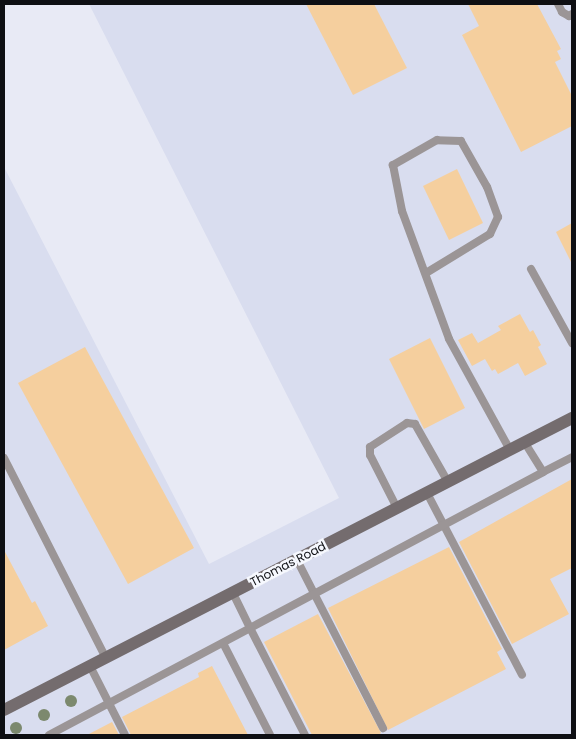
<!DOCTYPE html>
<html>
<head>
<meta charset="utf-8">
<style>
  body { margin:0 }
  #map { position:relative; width:576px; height:739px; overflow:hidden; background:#e8eaf5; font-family:Poppins,sans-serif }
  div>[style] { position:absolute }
  .built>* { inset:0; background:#d9ddef }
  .building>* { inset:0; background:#f5cf9e }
  .lane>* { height:8px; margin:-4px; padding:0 4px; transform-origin:4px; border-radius:4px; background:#9b9596 }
  .secondary>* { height:12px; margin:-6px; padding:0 6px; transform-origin:6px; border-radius:6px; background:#746c6e }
  .trees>* { width:12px; height:12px; margin:-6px; border-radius:50%; background:#7c896e }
  span { translate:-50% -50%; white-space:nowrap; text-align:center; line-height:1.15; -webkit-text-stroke:5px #f6f8fe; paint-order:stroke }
  .street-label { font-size:12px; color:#0e0f13 }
  .frame { position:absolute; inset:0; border:5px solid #0e0f13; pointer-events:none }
</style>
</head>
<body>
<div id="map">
  <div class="built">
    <i style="clip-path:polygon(89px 4px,572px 4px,572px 735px,4px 735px,4px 167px,209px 564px,339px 498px)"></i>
  </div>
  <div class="building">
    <i style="clip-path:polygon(306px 4px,374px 4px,407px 68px,353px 95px)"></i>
    <i style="clip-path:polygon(468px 4px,537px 4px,561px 49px,557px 51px,561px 59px,555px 62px,572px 96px,572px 126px,521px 152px,462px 35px,479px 26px)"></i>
    <i style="clip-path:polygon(457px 169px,483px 223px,449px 240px,423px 186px)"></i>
    <i style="clip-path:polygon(572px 223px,572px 264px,556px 232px)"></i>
    <i style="clip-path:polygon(520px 314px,530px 332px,533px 330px,541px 345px,538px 347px,547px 364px,525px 376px,518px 363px,498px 374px,495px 369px,492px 371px,485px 359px,472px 366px,458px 340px,472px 333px,478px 343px,501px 330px,498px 326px)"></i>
    <i style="clip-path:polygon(430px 338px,465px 408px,424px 429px,389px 359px)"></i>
    <i style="clip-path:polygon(85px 347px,194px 548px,128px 584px,18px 383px)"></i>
    <i style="clip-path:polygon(572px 479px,572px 568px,550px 579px,569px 614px,512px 644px,459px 542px)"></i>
    <i style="clip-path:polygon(449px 547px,502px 649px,497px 652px,506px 669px,388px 730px,328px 608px)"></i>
    <i style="clip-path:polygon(4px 550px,32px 603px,35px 601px,48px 626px,4px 650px)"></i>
    <i style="clip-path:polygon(318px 614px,381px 733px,378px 735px,312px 735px,264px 642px)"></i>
    <i style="clip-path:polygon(212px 666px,248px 735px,131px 735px,122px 717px,199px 677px,198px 673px)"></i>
    <i style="clip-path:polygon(112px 722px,119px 735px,87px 735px)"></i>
  </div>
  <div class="lane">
    <i style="left:558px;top:4px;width:9px;rotate:63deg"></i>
    <i style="left:562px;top:12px;width:8px;rotate:30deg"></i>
    <i style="left:569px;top:16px;width:4px;rotate:-34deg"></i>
    <i style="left:531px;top:269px;width:85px;rotate:61deg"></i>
    <i style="left:426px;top:273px;width:75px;rotate:-31.4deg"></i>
    <i style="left:490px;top:234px;width:19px;rotate:-65deg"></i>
    <i style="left:498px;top:217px;width:32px;rotate:-110deg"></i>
    <i style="left:487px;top:187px;width:53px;rotate:-119.5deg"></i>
    <i style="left:461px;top:141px;width:24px;rotate:-178deg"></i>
    <i style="left:437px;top:140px;width:51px;rotate:150.4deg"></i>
    <i style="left:393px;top:165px;width:47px;rotate:78.9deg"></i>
    <i style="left:402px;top:211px;width:136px;rotate:69.8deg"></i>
    <i style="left:449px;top:339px;width:127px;rotate:61.2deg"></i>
    <i style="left:525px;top:443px;width:34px;rotate:58deg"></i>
    <i style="left:543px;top:472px;width:33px;rotate:-27deg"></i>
    <i style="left:4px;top:458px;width:225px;rotate:63deg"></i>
    <i style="left:427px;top:493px;width:205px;rotate:62.4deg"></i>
    <i style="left:397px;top:508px;width:59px;rotate:-117deg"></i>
    <i style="left:370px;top:455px;width:8px;rotate:-90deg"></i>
    <i style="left:370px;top:447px;width:44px;rotate:-33deg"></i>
    <i style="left:407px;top:423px;width:8px;rotate:7deg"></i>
    <i style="left:415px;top:424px;width:67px;rotate:60.4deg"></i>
    <i style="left:297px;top:560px;width:189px;rotate:62.9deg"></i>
    <i style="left:223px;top:643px;width:103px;rotate:62.9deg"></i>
    <i style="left:90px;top:666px;width:77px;rotate:63.1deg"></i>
    <i style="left:49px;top:735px;width:228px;rotate:-28deg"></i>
    <i style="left:250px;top:628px;width:39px;rotate:-116deg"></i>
    <i style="left:305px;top:735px;width:120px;rotate:-117.2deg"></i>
    <i style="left:250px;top:628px;width:332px;rotate:-28deg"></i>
  </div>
  <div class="secondary">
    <i style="left:4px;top:710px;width:639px;rotate:-27.21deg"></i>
  </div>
  <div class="trees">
    <i style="left:71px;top:701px"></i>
    <i style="left:44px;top:715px"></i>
    <i style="left:16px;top:728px"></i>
  </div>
  <div class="street-label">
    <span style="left:288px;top:564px;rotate:-27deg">Thomas Road</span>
  </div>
  <div class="frame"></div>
</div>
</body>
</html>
